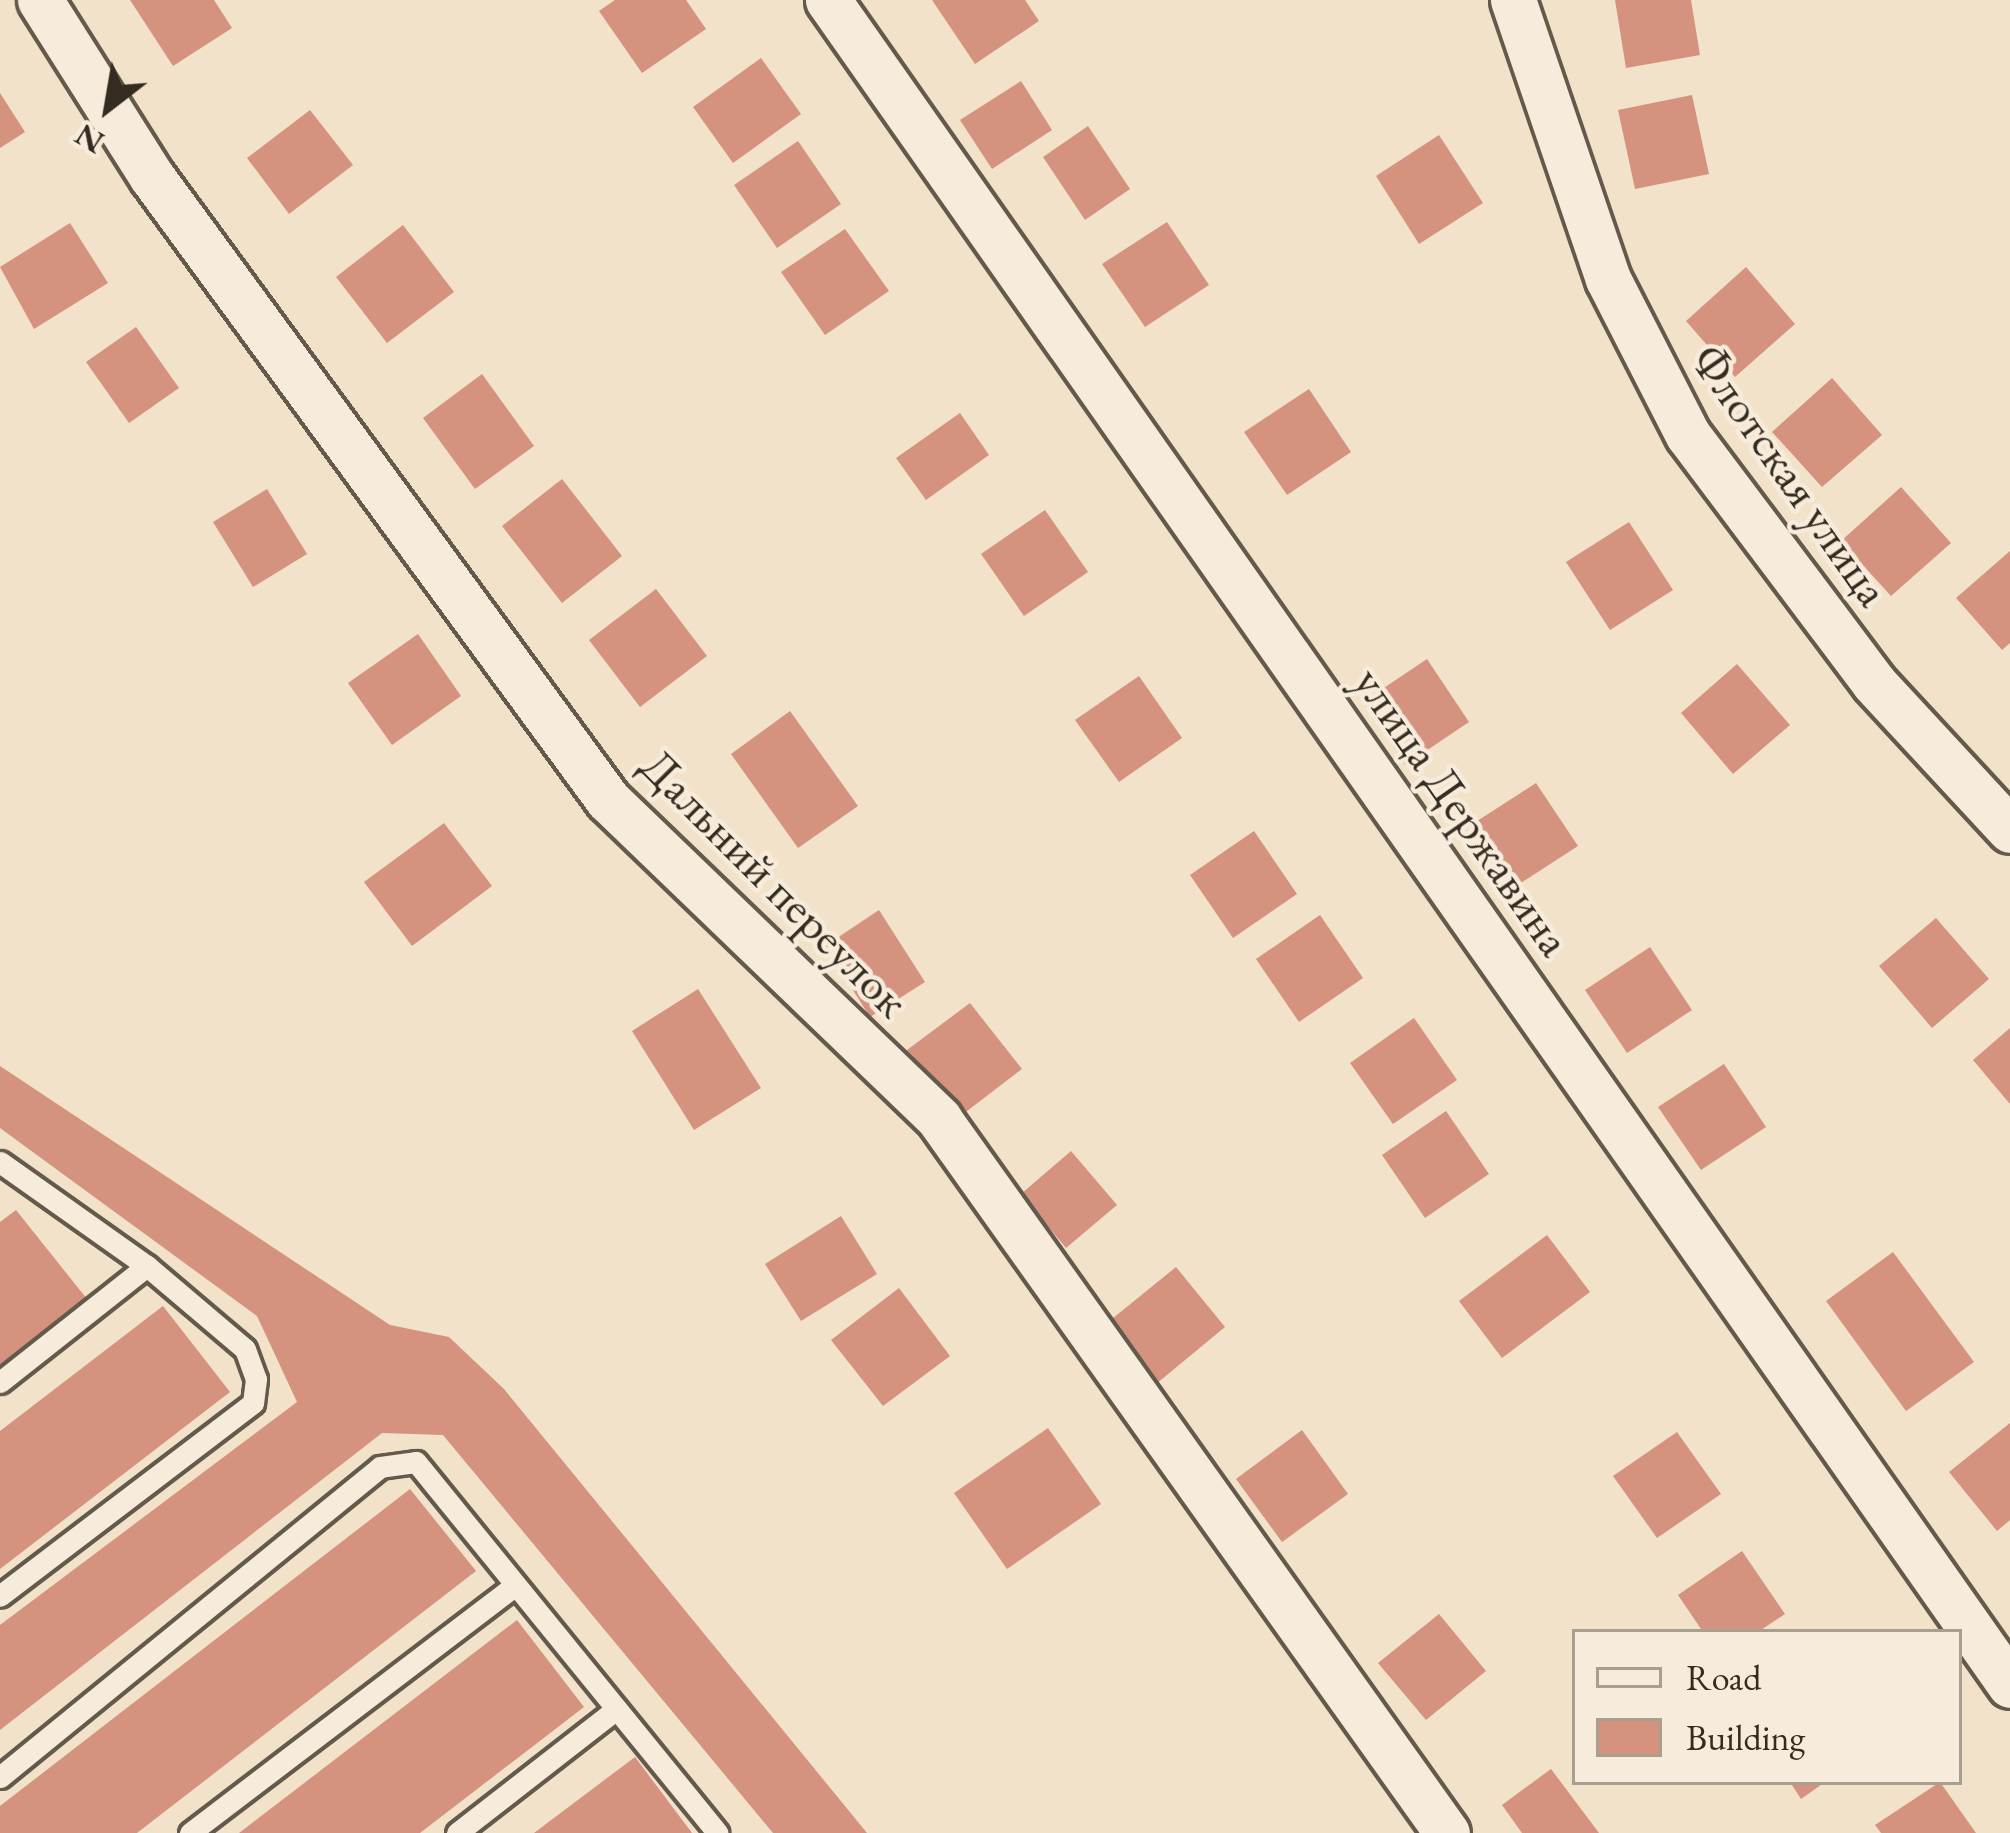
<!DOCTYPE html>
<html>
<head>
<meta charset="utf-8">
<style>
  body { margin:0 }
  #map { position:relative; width:2010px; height:1833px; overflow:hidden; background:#f2e2c9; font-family:"EB Garamond",serif }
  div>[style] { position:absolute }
  .building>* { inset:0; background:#d4927f }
  .roads { filter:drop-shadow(3px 0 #645a4b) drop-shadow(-3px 0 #645a4b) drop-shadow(0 3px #645a4b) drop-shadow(0 -3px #645a4b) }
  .lane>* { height:21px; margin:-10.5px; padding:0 10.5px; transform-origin:10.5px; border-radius:10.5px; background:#f7ecdc }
  .street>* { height:45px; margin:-22.5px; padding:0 22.5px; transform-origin:22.5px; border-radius:22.5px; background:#f7ecdc }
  span { translate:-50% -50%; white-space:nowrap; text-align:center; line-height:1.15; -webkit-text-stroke:9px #f7ecdc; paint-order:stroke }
  .street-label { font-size:48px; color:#352c21 }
  .legend { position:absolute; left:1572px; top:1629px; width:390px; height:156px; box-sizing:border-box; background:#f7ecdc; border:3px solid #a99f91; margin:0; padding:15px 21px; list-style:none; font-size:36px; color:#352c21 }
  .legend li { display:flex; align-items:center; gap:24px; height:60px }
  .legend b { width:60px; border:3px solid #a99f91 }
  .north { position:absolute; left:48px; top:48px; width:120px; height:120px; -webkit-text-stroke:9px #f7ecdc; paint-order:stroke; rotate:211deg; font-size:33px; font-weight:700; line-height:48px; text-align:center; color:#352c21 }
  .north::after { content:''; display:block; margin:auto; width:42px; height:54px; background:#352c21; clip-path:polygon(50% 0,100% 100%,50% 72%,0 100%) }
</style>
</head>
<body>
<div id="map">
  <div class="building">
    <i style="clip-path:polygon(130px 0,214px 0,232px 28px,173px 66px)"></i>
    <i style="clip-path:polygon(615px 0,686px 0,706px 29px,642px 73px,599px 11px)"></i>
    <i style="clip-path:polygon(932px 0,1025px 0,1039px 21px,975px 64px)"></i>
    <i style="clip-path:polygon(1615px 0,1691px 0,1700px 55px,1626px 68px)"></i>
    <i style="clip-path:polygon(761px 58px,801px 114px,733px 163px,693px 107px)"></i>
    <i style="clip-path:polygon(1021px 81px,1052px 130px,992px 169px,960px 120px)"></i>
    <i style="clip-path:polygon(0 93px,25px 132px,0 148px)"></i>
    <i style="clip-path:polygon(1692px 95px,1709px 174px,1635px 189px,1618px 110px)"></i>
    <i style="clip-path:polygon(310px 110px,353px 165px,289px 214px,247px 158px)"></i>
    <i style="clip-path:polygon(1088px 126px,1130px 189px,1085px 220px,1043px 157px)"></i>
    <i style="clip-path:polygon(1439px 135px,1483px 203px,1419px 244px,1376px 176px)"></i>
    <i style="clip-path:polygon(798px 141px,841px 204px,777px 248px,734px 185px)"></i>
    <i style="clip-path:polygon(1167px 222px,1209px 285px,1145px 327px,1102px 264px)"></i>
    <i style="clip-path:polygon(70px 223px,108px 283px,34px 329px,0 267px)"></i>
    <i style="clip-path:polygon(403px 225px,454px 292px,387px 343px,336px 277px)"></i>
    <i style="clip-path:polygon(845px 229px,889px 291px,825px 335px,781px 272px)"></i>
    <i style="clip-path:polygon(1746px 267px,1795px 324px,1735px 377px,1686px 321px)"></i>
    <i style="clip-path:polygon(136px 327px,179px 388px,129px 423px,86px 362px)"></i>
    <i style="clip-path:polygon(482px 374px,534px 446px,475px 489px,423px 418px)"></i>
    <i style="clip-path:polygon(1832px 378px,1882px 435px,1822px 487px,1772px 432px)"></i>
    <i style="clip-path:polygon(1309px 389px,1351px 452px,1287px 495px,1244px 432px)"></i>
    <i style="clip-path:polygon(960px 413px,989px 455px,926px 500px,896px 458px)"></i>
    <i style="clip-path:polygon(562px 479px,622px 556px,562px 603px,502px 526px)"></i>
    <i style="clip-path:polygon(1901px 487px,1951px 543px,1891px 596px,1841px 541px)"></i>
    <i style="clip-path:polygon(267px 489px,307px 554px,253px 587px,213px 522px)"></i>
    <i style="clip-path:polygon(1045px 510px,1088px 572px,1024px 616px,981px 554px)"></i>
    <i style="clip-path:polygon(1629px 522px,1673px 590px,1610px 630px,1566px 562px)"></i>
    <i style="clip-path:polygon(2010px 551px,2010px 643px,2002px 650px,1956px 598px)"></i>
    <i style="clip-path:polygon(656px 589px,707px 656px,640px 707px,589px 640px)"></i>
    <i style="clip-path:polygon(418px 634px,461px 696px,392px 745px,348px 683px)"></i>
    <i style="clip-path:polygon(1427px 659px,1469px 722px,1405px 765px,1363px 702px)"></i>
    <i style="clip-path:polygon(1737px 664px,1790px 725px,1733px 774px,1681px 713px)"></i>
    <i style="clip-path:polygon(1139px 676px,1182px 738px,1119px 782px,1075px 720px)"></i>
    <i style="clip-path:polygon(790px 711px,858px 806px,798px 848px,731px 754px)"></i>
    <i style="clip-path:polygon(1536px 783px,1578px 846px,1513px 888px,1471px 825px)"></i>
    <i style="clip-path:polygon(444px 823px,492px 886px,412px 946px,364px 882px)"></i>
    <i style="clip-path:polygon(1254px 831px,1297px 894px,1233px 938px,1190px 875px)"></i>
    <i style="clip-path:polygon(879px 910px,925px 982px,870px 1017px,825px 946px)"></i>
    <i style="clip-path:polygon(1320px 915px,1363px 978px,1299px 1022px,1256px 959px)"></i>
    <i style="clip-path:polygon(1936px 918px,1989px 979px,1932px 1028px,1879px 966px)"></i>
    <i style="clip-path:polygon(1650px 947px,1692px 1010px,1627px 1053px,1585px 990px)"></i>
    <i style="clip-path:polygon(698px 989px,761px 1088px,694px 1130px,632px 1031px)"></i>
    <i style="clip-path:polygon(970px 1003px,1022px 1069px,954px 1121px,903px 1053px)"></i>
    <i style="clip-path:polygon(1414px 1018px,1457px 1080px,1393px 1124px,1350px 1063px)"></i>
    <i style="clip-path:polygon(2010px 1028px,2010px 1104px,1973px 1060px)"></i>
    <i style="clip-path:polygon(1724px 1064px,1766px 1127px,1701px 1170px,1658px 1107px)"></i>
    <i style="clip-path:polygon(0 1066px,390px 1325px,449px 1337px,504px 1389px,867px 1833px,773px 1833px,443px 1435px,382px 1433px,0 1730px,0 1625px,297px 1402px,257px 1316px,0 1128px)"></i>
    <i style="clip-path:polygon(1446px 1111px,1489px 1174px,1425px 1218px,1382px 1155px)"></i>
    <i style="clip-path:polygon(1071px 1151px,1117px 1205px,1066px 1248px,1021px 1194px)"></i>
    <i style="clip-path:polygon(16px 1210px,87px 1299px,0 1365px,0 1222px)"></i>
    <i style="clip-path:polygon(841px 1216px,877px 1274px,801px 1321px,765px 1264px)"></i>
    <i style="clip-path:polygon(1547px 1235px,1590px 1292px,1502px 1358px,1459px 1301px)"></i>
    <i style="clip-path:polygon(1893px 1252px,1974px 1362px,1906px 1411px,1826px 1301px)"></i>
    <i style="clip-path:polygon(1176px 1267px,1225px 1327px,1156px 1384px,1107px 1323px)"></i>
    <i style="clip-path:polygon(899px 1288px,950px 1356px,883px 1406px,831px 1340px)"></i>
    <i style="clip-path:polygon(163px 1306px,230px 1392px,0 1569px,0 1431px)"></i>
    <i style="clip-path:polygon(2010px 1423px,2010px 1520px,1997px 1531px,1949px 1472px)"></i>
    <i style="clip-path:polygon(1048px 1428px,1101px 1504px,1007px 1569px,954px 1493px)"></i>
    <i style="clip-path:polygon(1302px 1430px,1348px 1494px,1282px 1542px,1236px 1479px)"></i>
    <i style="clip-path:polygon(1677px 1432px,1721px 1494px,1657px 1538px,1613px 1476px)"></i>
    <i style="clip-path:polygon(410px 1489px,476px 1571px,137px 1833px,0 1833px,0 1806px)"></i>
    <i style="clip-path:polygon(1742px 1551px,1785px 1614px,1758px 1632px,1703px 1632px,1678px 1595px)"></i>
    <i style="clip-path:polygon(1439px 1614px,1486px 1671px,1426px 1720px,1378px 1663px)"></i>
    <i style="clip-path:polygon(517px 1620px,584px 1707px,420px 1833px,239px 1833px)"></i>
    <i style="clip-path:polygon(635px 1757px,692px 1833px,534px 1833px)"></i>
    <i style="clip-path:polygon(1551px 1769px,1599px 1833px,1522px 1833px,1502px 1805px)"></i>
    <i style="clip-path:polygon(1790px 1782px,1825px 1782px,1801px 1799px)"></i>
    <i style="clip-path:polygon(1940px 1782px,1976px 1833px,1881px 1833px,1875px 1825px)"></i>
  </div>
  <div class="roads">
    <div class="lane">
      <i style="left:0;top:1162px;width:180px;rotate:35.3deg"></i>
      <i style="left:147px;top:1266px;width:128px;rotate:40.3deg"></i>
      <i style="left:245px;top:1349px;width:32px;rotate:70deg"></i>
      <i style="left:256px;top:1379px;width:24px;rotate:97deg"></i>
      <i style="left:253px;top:1403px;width:318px;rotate:142.7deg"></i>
      <i style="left:0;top:1382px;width:187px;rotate:-38.3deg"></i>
      <i style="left:0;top:1777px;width:490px;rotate:-39.2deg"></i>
      <i style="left:380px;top:1467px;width:36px;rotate:-8deg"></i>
      <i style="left:416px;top:1462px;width:478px;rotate:50.9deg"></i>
      <i style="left:190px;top:1833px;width:409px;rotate:-37.3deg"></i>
      <i style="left:457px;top:1833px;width:202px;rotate:-37.9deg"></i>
    </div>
    <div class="street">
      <i style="left:40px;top:0;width:209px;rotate:57.7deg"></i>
      <i style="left:152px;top:177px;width:772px;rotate:53.8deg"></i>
      <i style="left:608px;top:800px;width:460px;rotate:43.9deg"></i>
      <i style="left:939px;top:1119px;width:876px;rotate:54.57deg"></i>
      <i style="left:828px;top:0;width:2058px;rotate:54.95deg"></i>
      <i style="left:1513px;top:0;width:295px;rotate:71.2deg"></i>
      <i style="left:1608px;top:279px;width:175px;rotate:62.9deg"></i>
      <i style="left:1688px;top:435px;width:310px;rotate:53.1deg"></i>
      <i style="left:1874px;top:683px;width:200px;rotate:47.2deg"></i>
    </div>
  </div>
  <div class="street-label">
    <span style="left:1791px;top:475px;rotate:55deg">Флотская улица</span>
    <span style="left:1463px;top:811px;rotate:55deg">улица Державина</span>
    <span style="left:775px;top:883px;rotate:45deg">Дальний переулок</span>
  </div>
  <ul class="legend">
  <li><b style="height:15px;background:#f7ecdc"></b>Road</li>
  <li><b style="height:33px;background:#d4927f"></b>Building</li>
  </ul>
  <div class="north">N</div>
</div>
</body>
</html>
